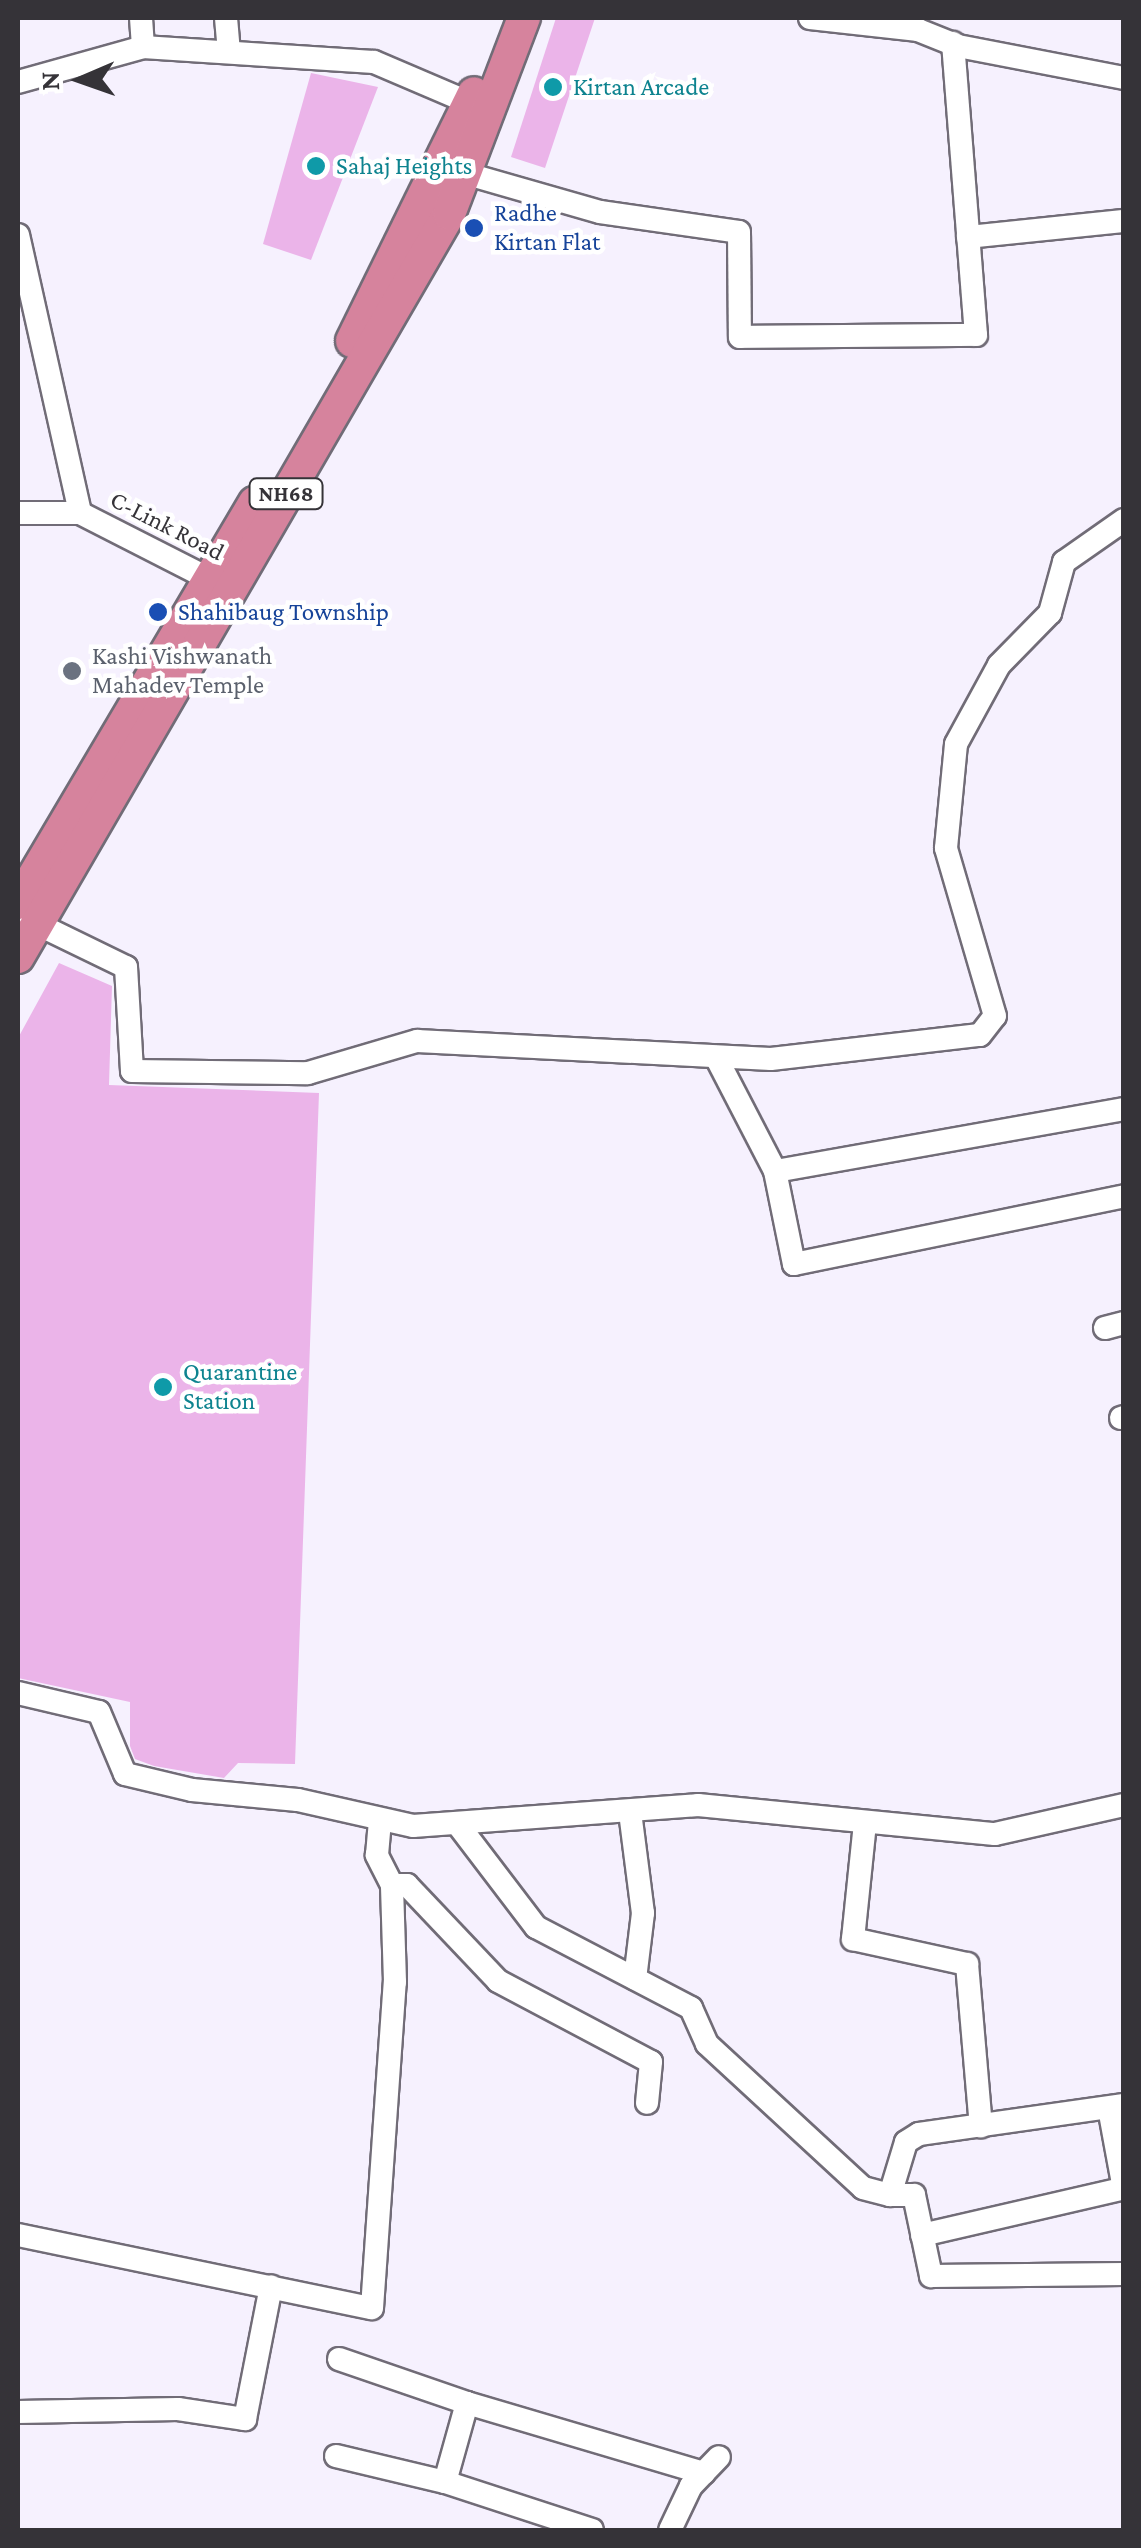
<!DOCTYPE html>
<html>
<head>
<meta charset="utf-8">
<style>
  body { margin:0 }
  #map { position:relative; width:1141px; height:2548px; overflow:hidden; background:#f6f1fe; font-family:"Crimson Pro",serif }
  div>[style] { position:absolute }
  .building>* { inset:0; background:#ebb4e9 }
  .roads { filter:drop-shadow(2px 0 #716c77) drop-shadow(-2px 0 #716c77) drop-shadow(0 2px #716c77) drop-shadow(0 -2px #716c77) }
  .minor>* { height:22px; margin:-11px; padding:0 11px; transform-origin:11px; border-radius:11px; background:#fff }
  .highway>* { height:32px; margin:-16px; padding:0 16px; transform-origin:16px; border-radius:16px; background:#d6839d }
  .dots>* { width:28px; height:28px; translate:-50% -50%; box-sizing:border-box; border:5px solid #fff; border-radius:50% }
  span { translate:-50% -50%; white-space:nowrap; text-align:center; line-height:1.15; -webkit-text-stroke:9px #fff; paint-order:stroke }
  .shield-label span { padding:2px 8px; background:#fff; border:2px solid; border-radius:8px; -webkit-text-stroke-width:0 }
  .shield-label { font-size:22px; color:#353338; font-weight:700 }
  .culture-label { font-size:25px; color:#0d838f }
  .left { translate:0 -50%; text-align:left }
  .transit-label { font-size:25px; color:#164399 }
  .street-label { font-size:25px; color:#353338 }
  .worship-label { font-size:25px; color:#5b616d }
  .frame { position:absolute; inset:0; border:20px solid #353338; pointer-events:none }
  .north { position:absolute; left:30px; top:30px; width:100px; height:100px; -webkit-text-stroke:8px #fff; paint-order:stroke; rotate:268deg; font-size:28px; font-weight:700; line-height:40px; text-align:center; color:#353338 }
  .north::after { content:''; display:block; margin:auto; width:35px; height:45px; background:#353338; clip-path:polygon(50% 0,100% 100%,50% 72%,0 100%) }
</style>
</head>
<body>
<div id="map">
  <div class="building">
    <i style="clip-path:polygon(556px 18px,595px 18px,545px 168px,511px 157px)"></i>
    <i style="clip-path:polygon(311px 73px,378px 87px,311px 260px,263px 244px)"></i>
    <i style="clip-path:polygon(59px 963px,112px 986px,109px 1085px,319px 1093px,295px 1764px,238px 1763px,224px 1778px,154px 1766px,135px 1759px,130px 1746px,130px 1702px,18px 1678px,18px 1038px)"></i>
  </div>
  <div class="roads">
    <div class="minor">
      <i style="left:141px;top:18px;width:29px;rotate:86deg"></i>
      <i style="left:143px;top:47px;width:231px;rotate:3.7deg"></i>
      <i style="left:374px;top:62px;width:104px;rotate:23.1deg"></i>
      <i style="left:226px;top:18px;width:33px;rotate:85deg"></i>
      <i style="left:810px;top:18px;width:109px;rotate:6.3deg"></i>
      <i style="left:918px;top:30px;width:43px;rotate:21.8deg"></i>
      <i style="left:958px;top:46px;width:169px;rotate:10.9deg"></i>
      <i style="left:18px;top:82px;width:130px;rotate:-15.6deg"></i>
      <i style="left:464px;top:173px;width:141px;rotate:16deg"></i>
      <i style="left:600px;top:212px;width:140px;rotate:8.2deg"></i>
      <i style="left:739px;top:232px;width:105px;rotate:89.5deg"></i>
      <i style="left:740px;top:337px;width:236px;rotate:-0.5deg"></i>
      <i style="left:976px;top:335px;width:293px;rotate:-94.5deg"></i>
      <i style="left:18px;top:235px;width:285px;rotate:77.4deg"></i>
      <i style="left:968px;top:237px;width:157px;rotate:-5.9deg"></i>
      <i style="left:18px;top:513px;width:62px"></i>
      <i style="left:80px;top:513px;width:161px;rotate:27deg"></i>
      <i style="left:27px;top:919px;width:110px;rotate:25.9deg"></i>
      <i style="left:126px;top:967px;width:104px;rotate:86.7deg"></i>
      <i style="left:132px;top:1071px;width:176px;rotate:0.7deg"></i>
      <i style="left:308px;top:1073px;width:114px;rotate:-16.4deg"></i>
      <i style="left:417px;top:1041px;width:354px;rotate:2.9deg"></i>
      <i style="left:771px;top:1059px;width:210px;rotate:-6.6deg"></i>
      <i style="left:980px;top:1035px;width:24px;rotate:-52deg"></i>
      <i style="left:995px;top:1016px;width:175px;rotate:-106.3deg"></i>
      <i style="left:946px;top:848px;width:104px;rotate:-84.5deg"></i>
      <i style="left:956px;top:744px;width:90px;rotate:-61.4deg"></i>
      <i style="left:999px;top:665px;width:73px;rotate:-45.6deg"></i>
      <i style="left:1050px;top:613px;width:53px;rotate:-74.6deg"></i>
      <i style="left:1064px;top:562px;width:73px;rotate:-35deg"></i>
      <i style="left:716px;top:1057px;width:128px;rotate:62.6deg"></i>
      <i style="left:1124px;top:1109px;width:354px;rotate:169.9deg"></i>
      <i style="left:775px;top:1171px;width:95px;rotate:78.5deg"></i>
      <i style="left:794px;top:1264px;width:337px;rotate:-11.6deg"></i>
      <i style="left:1105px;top:1328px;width:20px;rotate:-15deg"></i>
      <i style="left:1121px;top:1418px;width:3px;rotate:-18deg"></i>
      <i style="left:18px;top:1693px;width:83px;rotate:13.2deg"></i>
      <i style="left:99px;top:1712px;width:67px;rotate:67.2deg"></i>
      <i style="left:125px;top:1774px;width:69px;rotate:13.4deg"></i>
      <i style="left:192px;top:1790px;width:106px;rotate:5.4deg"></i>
      <i style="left:298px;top:1800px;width:118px;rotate:12.7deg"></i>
      <i style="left:413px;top:1826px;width:286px;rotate:-4.2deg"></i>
      <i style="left:698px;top:1805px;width:298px;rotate:5.6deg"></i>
      <i style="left:995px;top:1834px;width:132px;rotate:-12.7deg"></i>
      <i style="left:630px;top:1812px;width:102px;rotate:82.7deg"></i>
      <i style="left:643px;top:1913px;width:66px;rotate:96.9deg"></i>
      <i style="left:865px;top:1823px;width:117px;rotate:95.9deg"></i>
      <i style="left:853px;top:1939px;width:117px;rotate:12.4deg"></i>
      <i style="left:967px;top:1964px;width:163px;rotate:85.1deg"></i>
      <i style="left:459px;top:1826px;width:127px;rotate:52.7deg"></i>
      <i style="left:536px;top:1927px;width:175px;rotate:27.6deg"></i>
      <i style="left:691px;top:2008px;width:39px;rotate:66deg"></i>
      <i style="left:707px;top:2044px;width:212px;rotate:42.7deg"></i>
      <i style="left:863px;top:2188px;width:28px;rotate:15deg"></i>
      <i style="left:890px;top:2195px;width:55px;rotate:-73.2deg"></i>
      <i style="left:906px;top:2142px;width:15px;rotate:-32deg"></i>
      <i style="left:919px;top:2134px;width:207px;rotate:-8.1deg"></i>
      <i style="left:392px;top:1885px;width:15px"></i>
      <i style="left:407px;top:1885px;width:132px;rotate:46.5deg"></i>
      <i style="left:498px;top:1981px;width:173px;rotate:27.9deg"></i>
      <i style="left:651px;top:2062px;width:41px;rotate:95.6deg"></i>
      <i style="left:1109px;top:2108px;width:82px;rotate:79.5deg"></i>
      <i style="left:890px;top:2195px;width:24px"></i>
      <i style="left:914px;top:2195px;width:83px;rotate:78.1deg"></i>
      <i style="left:931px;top:2276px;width:193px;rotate:-0.6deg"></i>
      <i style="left:18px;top:2235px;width:361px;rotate:11.7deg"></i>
      <i style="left:372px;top:2308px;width:327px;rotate:-86deg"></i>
      <i style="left:395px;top:1982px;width:97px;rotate:-91.8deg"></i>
      <i style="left:392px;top:1885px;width:34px;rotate:-117deg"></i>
      <i style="left:377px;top:1855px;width:34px;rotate:-85deg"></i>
      <i style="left:922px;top:2235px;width:205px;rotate:-13deg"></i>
      <i style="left:339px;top:2359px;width:135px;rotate:19deg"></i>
      <i style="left:18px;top:2412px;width:160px;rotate:-1.1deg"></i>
      <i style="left:178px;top:2409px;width:68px;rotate:8.5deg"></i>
      <i style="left:245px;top:2419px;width:135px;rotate:-78.9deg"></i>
      <i style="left:336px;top:2456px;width:112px;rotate:13.4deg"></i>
      <i style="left:592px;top:2530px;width:155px;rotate:-161.9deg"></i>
      <i style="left:445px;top:2482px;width:82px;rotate:-74.4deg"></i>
      <i style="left:467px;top:2403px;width:247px;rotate:16.5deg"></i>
      <i style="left:670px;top:2530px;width:49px;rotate:-64.5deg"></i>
      <i style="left:691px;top:2486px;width:40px;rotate:-46deg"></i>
    </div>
    <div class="highway">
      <i style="left:352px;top:341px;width:276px;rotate:-63.8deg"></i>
      <i style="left:18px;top:903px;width:465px;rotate:-59.4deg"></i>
      <i style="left:18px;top:957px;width:859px;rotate:-59.88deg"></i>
      <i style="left:449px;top:214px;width:210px;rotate:-69.1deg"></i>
    </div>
  </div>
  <div class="dots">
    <i style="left:553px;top:87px;background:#0f9aa8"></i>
    <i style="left:316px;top:166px;background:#0f9aa8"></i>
    <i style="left:474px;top:228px;background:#1a4fb4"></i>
    <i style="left:158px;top:612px;background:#1a4fb4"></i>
    <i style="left:72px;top:671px;background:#6b7280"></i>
    <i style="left:163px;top:1387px;background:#0f9aa8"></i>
  </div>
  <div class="shield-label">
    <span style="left:286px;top:494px">NH68</span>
  </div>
  <div class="culture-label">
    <span class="left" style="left:573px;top:87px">Kirtan Arcade</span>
    <span class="left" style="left:336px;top:166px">Sahaj Heights</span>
    <span class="left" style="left:183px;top:1387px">Quarantine<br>Station</span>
  </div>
  <div class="transit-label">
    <span class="left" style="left:494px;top:228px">Radhe<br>Kirtan Flat</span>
    <span class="left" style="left:178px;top:612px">Shahibaug Township</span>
  </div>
  <div class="street-label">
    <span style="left:167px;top:526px;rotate:27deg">C-Link Road</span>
  </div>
  <div class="worship-label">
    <span class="left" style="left:92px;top:671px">Kashi Vishwanath<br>Mahadev Temple</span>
  </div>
  <div class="frame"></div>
  <div class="north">N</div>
</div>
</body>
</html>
